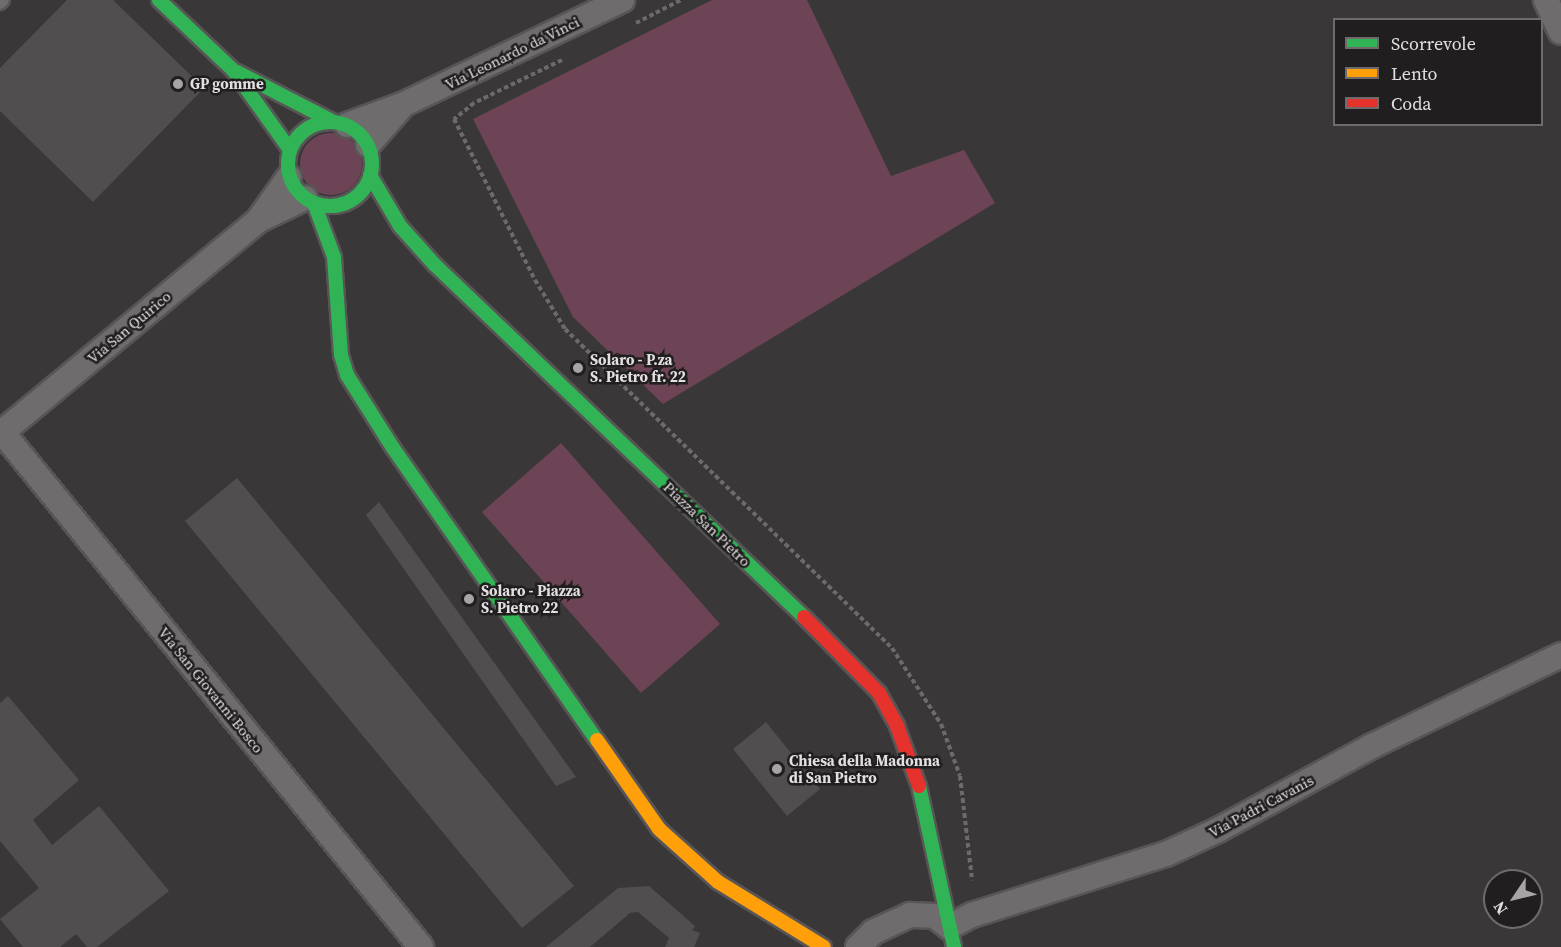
<!DOCTYPE html>
<html>
<head>
<meta charset="utf-8">
<style>
  body { margin:0 }
  #map { position:relative; width:1561px; height:947px; overflow:hidden; background:#3a3738; font-family:"Source Serif 4",serif }
  div>[style] { position:absolute }
  .green>* { inset:0; background:#6c4456 }
  .round { border-radius:50% }
  .building>* { inset:0; background:#514e4f }
  .path>* { height:4px; margin-top:-2px; transform-origin:0; background:repeating-linear-gradient(90deg,#6d6a6b 0 4.5px,transparent 0 7.5px) }
  .roads { filter:drop-shadow(2px 0 #585556) drop-shadow(-2px 0 #585556) drop-shadow(0 2px #585556) drop-shadow(0 -2px #585556) }
  .lane>* { height:12px; margin:-6px; padding:0 6px; transform-origin:6px; border-radius:6px; background:#6f6c6d }
  .street>* { height:24px; margin:-12px; padding:0 12px; transform-origin:12px; border-radius:12px; background:#6f6c6d }
  .fast>* { height:14px; margin:-7px; padding:0 7px; transform-origin:7px; border-radius:7px; background:#30b455 }
  .fast>.ring { margin:-7px; padding:0; box-sizing:content-box; background:none; border:14px solid #30b455; border-radius:50% }
  .slow>* { height:14px; margin:-7px; padding:0 7px; transform-origin:7px; border-radius:7px; background:#ff9f0a }
  .jam>* { height:14px; margin:-7px; padding:0 7px; transform-origin:7px; border-radius:7px; background:#e5322d }
  .dots>* { width:16px; height:16px; translate:-50% -50%; box-sizing:border-box; border:3px solid #211e1f; border-radius:50% }
  span { translate:-50% -50%; white-space:nowrap; text-align:center; line-height:1.15; -webkit-text-stroke:5px #211e1f; paint-order:stroke }
  .street-label { font-size:15px; color:#e3dfe0 }
  .poi-label { font-size:15px; color:#e3dfe0; font-weight:700 }
  .left { translate:0 -50%; text-align:left }
  .legend { position:absolute; left:1333px; top:18px; width:210px; height:108px; box-sizing:border-box; background:#211e1f; border:2px solid #6f6b6c; margin:0; padding:8px 10px; list-style:none; font-size:18px; color:#e3dfe0 }
  .legend li { display:flex; align-items:center; gap:12px; height:30px }
  .legend b { width:30px; border:2px solid #6f6b6c }
  .north { position:absolute; left:1483px; top:869px; width:60px; height:60px; box-sizing:border-box; background:#211e1f; border:2px solid #6f6b6c; border-radius:50%; rotate:235deg; font-size:16px; font-weight:700; line-height:24px; text-align:center; color:#e3dfe0 }
  .north::after { content:''; display:block; margin:auto; width:21px; height:27px; background:#a8a4a5; clip-path:polygon(50% 0,100% 100%,50% 72%,0 100%) }
</style>
</head>
<body>
<div id="map">
  <div class="green">
    <i style="clip-path:polygon(712px 0,807px 0,891px 176px,964px 150px,995px 203px,663px 404px,573px 317px,473px 119px)"></i>
    <i class="round" style="left:300px;top:133px;width:62px;height:62px"></i>
    <i style="clip-path:polygon(561px 443px,720px 624px,641px 693px,482px 512px)"></i>
  </div>
  <div class="building">
    <i style="clip-path:polygon(67px 0,113px 0,204px 88px,93px 202px,0 111px,0 68px)"></i>
    <i style="clip-path:polygon(237px 478px,574px 886px,522px 928px,185px 521px)"></i>
    <i style="clip-path:polygon(379px 502px,576px 777px,556px 786px,366px 515px)"></i>
    <i style="clip-path:polygon(8px 696px,79px 780px,33px 820px,52px 845px,99px 806px,169px 891px,97px 947px,87px 947px,76px 934px,60px 947px,23px 947px,0 919px,39px 888px,0 841px,0 703px)"></i>
    <i style="clip-path:polygon(766px 722px,820px 789px,787px 816px,733px 749px)"></i>
    <i style="clip-path:polygon(649px 886px,695px 926px,692px 930px,700px 933px,694px 947px,665px 947px,669px 938px,638px 912px,630px 913px,590px 947px,546px 947px,618px 888px)"></i>
  </div>
  <div class="path">
    <i style="left:636px;top:23px;width:51px;rotate:-27.1deg"></i>
    <i style="left:562px;top:60px;width:98px;rotate:154deg"></i>
    <i style="left:474px;top:103px;width:26px;rotate:141deg"></i>
    <i style="left:454px;top:119px;width:180px;rotate:63.3deg"></i>
    <i style="left:535px;top:280px;width:57px;rotate:58.5deg"></i>
    <i style="left:565px;top:329px;width:457px;rotate:44.3deg"></i>
    <i style="left:892px;top:648px;width:90px;rotate:57.2deg"></i>
    <i style="left:941px;top:724px;width:55px;rotate:69.9deg"></i>
    <i style="left:960px;top:776px;width:105px;rotate:83.4deg"></i>
  </div>
  <div class="roads">
    <div class="lane">
      <i style="left:0;top:3px;width:4px;rotate:-45deg"></i>
    </div>
    <div class="street">
      <i style="left:1546px;top:0;width:35px;rotate:65deg"></i>
      <i style="left:347px;top:125px;width:59px;rotate:-20deg"></i>
      <i style="left:402px;top:105px;width:244px;rotate:-25.5deg"></i>
      <i style="left:368px;top:145px;width:50px;rotate:-49deg"></i>
      <i style="left:260px;top:218px;width:50px;rotate:-54.7deg"></i>
      <i style="left:2px;top:432px;width:664px;rotate:50.87deg"></i>
      <i style="left:0;top:434px;width:336px;rotate:-39.6deg"></i>
      <i style="left:259px;top:220px;width:51px;rotate:-25.6deg"></i>
      <i style="left:949px;top:927px;width:26px;rotate:-28deg"></i>
      <i style="left:972px;top:915px;width:203px;rotate:-17.5deg"></i>
      <i style="left:1166px;top:854px;width:57px;rotate:-24.8deg"></i>
      <i style="left:1218px;top:830px;width:175px;rotate:-28.6deg"></i>
      <i style="left:1372px;top:746px;width:210px;rotate:-25.7deg"></i>
      <i style="left:858px;top:947px;width:21px;rotate:-45deg"></i>
      <i style="left:873px;top:932px;width:41px;rotate:-24.7deg"></i>
      <i style="left:910px;top:915px;width:25px;rotate:2deg"></i>
      <i style="left:935px;top:916px;width:18px;rotate:38deg"></i>
    </div>
    <div class="fast">
      <i style="left:159px;top:0;width:102px;rotate:43.4deg"></i>
      <i style="left:233px;top:70px;width:98px;rotate:54.5deg"></i>
      <i style="left:237px;top:72px;width:109px;rotate:27.3deg"></i>
      <i class="ring" style="left:288px;top:122px;width:70px;height:70px"></i>
      <i style="left:370px;top:175px;width:59px;rotate:59.5deg"></i>
      <i style="left:400px;top:226px;width:52px;rotate:48.1deg"></i>
      <i style="left:435px;top:265px;width:510px;rotate:43.65deg"></i>
      <i style="left:314px;top:203px;width:58px;rotate:69.7deg"></i>
      <i style="left:334px;top:257px;width:98px;rotate:85.9deg"></i>
      <i style="left:341px;top:355px;width:21px;rotate:73deg"></i>
      <i style="left:347px;top:375px;width:86px;rotate:57.8deg"></i>
      <i style="left:393px;top:448px;width:356px;rotate:55.1deg"></i>
      <i style="left:919px;top:786px;width:165px;rotate:77.7deg"></i>
    </div>
    <div class="slow">
      <i style="left:597px;top:740px;width:108px;rotate:55.1deg"></i>
      <i style="left:659px;top:829px;width:79px;rotate:41.9deg"></i>
      <i style="left:718px;top:882px;width:124px;rotate:31.5deg"></i>
    </div>
    <div class="jam">
      <i style="left:804px;top:617px;width:107px;rotate:45.4deg"></i>
      <i style="left:879px;top:693px;width:38px;rotate:61deg"></i>
      <i style="left:897px;top:726px;width:64px;rotate:69.9deg"></i>
    </div>
  </div>
  <div class="dots">
    <i style="left:178px;top:84px;background:#a8a4a5"></i>
    <i style="left:578px;top:368px;background:#a8a4a5"></i>
    <i style="left:469px;top:599px;background:#a8a4a5"></i>
    <i style="left:777px;top:769px;background:#a8a4a5"></i>
  </div>
  <div class="street-label">
    <span style="left:512px;top:53px;rotate:-26deg">Via Leonardo da Vinci</span>
    <span style="left:129px;top:327px;rotate:-40deg">Via San Quirico</span>
    <span style="left:707px;top:524px;rotate:44deg">Piazza San Pietro</span>
    <span style="left:211px;top:690px;rotate:51deg">Via San Giovanni Bosco</span>
    <span style="left:1261px;top:806px;rotate:-28deg">Via Padri Cavanis</span>
  </div>
  <div class="poi-label">
    <span class="left" style="left:190px;top:84px">GP gomme</span>
    <span class="left" style="left:590px;top:368px">Solaro - P.za<br>S. Pietro fr. 22</span>
    <span class="left" style="left:481px;top:599px">Solaro - Piazza<br>S. Pietro 22</span>
    <span class="left" style="left:789px;top:769px">Chiesa della Madonna<br>di San Pietro</span>
  </div>
  <ul class="legend">
  <li><b style="height:8px;background:#30b455"></b>Scorrevole</li>
  <li><b style="height:8px;background:#ff9f0a"></b>Lento</li>
  <li><b style="height:8px;background:#e5322d"></b>Coda</li>
  </ul>
  <div class="north">N</div>
</div>
</body>
</html>
